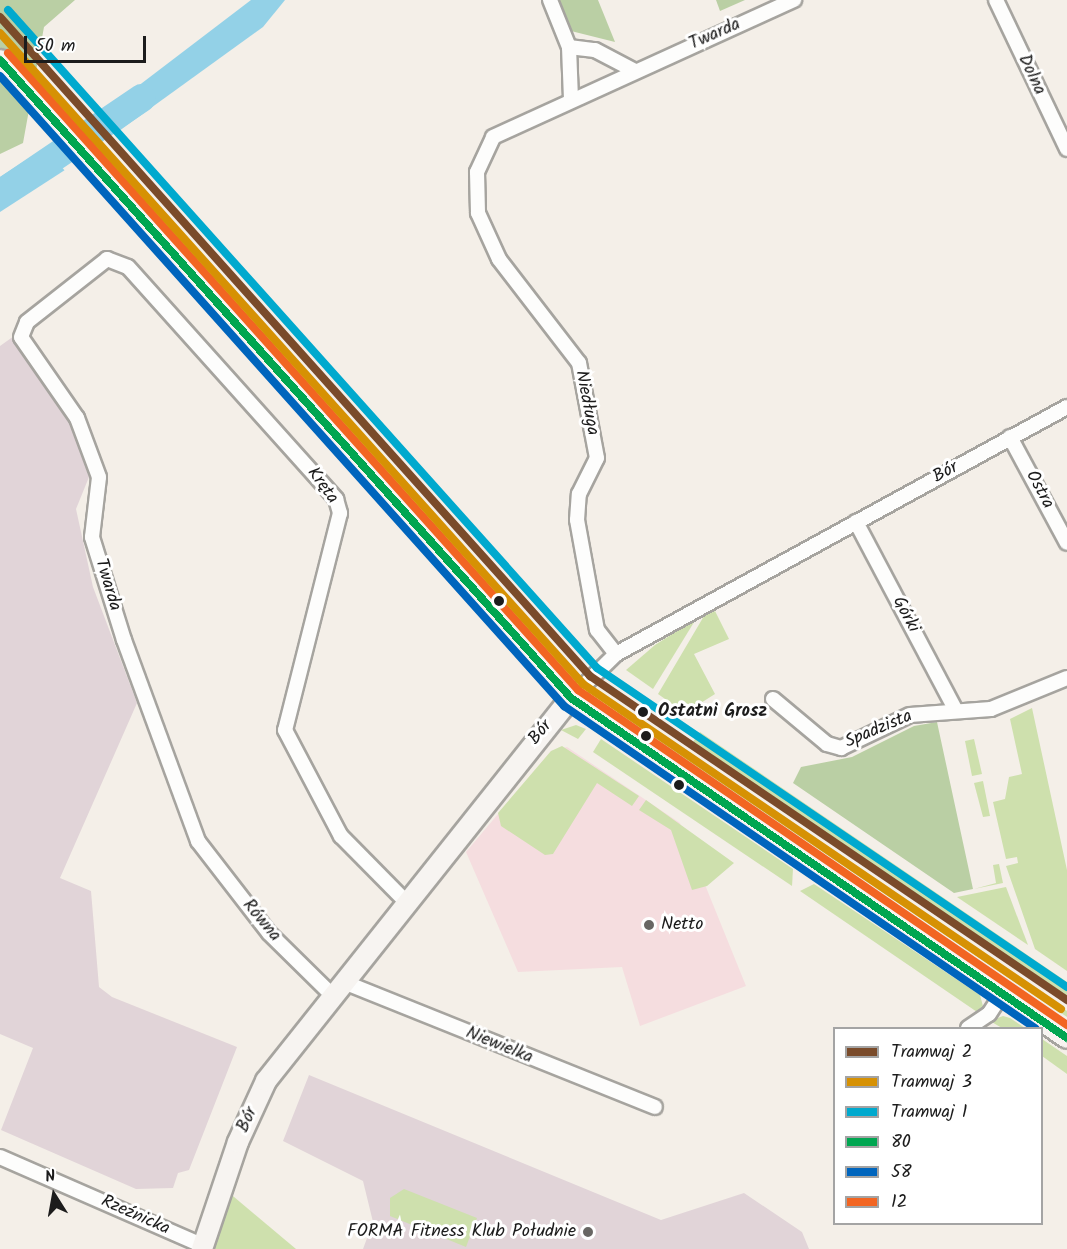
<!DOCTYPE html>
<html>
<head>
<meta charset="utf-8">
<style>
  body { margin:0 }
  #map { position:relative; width:1067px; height:1249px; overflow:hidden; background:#f4efe8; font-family:Kalam,sans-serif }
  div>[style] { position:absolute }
  .built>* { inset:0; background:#f5dddf }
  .industrial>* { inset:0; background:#e1d4d8 }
  .green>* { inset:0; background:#cee0ad }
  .forest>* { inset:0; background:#bacfa4 }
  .water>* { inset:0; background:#93d1e7 }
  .pier>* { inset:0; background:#f4efe8 }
  .river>* { height:28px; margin:-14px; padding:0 14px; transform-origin:14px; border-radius:14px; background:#93d1e7 }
  .roads { filter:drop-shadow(2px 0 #a6a49f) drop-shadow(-2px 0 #a6a49f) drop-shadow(0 2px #a6a49f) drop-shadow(0 -2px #a6a49f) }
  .street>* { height:14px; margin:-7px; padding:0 7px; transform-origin:7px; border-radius:7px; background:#fdfdfc }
  .secondary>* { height:20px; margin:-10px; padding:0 10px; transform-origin:10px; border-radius:10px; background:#f7f4f1 }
  .bus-1>* { height:8px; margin:-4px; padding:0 4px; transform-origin:4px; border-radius:4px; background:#00a651 }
  .bus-2>* { height:8px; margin:-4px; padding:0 4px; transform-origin:4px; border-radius:4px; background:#0065bd }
  .bus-3>* { height:8px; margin:-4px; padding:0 4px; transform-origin:4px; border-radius:4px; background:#f26522 }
  .tram-1>* { height:8px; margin:-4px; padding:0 4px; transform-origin:4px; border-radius:4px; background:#7a4b2a }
  .tram-2>* { height:8px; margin:-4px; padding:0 4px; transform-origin:4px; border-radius:4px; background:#d69104 }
  .tram-3>* { height:8px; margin:-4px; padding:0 4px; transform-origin:4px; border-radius:4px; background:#00a9ce }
  .dots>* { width:16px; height:16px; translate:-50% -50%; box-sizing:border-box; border:3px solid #fff; border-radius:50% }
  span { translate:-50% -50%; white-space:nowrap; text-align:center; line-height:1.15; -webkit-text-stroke:6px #fff; paint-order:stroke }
  .street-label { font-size:18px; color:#1c1c1c }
  .stop-label { font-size:18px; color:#1c1c1c; font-weight:700 }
  .left { translate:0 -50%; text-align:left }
  .poi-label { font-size:18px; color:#1c1c1c }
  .right { translate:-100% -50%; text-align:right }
  .legend { position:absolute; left:833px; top:1027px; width:210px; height:198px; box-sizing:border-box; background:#fff; border:2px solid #a4a4a4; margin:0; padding:8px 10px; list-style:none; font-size:18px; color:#1c1c1c }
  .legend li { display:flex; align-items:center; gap:12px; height:30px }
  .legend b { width:30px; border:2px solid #a4a4a4 }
  .north { position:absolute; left:24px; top:1165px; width:60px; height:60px; -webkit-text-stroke:4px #fff; paint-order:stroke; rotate:349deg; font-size:16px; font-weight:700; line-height:24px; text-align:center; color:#1c1c1c }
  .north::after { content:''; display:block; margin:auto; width:21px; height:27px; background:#1c1c1c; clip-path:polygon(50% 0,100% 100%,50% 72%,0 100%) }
  .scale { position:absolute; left:24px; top:36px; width:122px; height:27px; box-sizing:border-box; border:3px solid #1c1c1c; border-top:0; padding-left:8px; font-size:18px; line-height:21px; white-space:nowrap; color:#1c1c1c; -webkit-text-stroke:4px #fff; paint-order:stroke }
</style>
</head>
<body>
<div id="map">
  <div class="built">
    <i style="clip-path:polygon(567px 747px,680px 823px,746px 986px,640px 1026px,622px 967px,518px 972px,466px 852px,551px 751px)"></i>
  </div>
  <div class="industrial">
    <i style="clip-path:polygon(14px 336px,69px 419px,89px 477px,76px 509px,93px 587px,137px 703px,60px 878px,91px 891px,99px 987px,112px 997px,237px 1047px,189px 1170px,178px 1173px,173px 1188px,136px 1189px,1px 1130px,33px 1048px,0 1034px,0 346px)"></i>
    <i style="clip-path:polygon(309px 1075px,661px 1220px,744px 1193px,802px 1232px,809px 1249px,363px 1249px,373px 1222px,363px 1181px,283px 1141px)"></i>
  </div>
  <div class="green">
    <i style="clip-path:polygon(715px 611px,729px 639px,694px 654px,715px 694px,685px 713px,658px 694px,704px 616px)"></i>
    <i style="clip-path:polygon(696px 619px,653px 689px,626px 670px,655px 645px)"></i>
    <i style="clip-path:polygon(621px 708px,1067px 1011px,1067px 1017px,617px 713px)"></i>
    <i style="clip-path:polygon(1032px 708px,1067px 870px,1067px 971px,1035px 949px,1006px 866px,1018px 863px,1017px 857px,1006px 859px,993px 802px,1005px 799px,1009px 777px,1022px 774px,1010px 719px)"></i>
    <i style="clip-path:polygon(576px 725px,586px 729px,578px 739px,561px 730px)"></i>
    <i style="clip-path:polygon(700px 732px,1067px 982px,1067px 996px,693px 742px)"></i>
    <i style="clip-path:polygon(601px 739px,793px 869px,792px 886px,593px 752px)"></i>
    <i style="clip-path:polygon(974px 739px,982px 774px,972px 776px,965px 741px)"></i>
    <i style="clip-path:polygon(562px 746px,639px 796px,632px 806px,597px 783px,553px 854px,545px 855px,501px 826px,498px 813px,551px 751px)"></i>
    <i style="clip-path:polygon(983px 781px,990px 816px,983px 817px,974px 783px)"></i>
    <i style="clip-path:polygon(646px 800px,734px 863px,707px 886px,692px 890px,671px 830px,639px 810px)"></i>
    <i style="clip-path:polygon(999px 864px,1003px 883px,974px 889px,996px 883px,993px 865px)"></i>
    <i style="clip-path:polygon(814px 884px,980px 995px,984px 1010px,980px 1014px,800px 891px)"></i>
    <i style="clip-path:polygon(1006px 887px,1028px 945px,957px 897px)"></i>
    <i style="clip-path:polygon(1003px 1016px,1010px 1018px,1025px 1028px,1002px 1028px,990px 1021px)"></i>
    <i style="clip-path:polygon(1042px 1039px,1067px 1056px,1067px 1074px,1042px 1056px)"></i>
    <i style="clip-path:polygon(404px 1189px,477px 1218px,466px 1247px,390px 1216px,390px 1198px)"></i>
    <i style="clip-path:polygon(227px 1191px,296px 1249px,204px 1249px)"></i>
  </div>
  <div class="forest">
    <i style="clip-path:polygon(0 0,75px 0,44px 27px,23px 143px,0 154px)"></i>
    <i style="clip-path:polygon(559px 0,598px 0,615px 42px,571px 31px)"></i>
    <i style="clip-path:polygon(716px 0,745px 0,720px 11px)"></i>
    <i style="clip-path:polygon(937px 722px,973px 889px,954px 893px,793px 783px,801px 767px,852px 757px,914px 726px)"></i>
  </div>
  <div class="water">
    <i style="clip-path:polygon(251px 0,285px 0,263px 27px,119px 131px,104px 112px)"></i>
    <i style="clip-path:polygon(48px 146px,68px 168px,0 212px,0 177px)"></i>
  </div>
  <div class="pier">
    <i style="clip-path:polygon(50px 144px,70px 166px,66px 172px,43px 146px)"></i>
  </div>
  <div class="river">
    <i style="left:0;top:194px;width:171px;rotate:-34.1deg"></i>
  </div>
  <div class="roads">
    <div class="street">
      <i style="left:550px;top:0;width:51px;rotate:68deg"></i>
      <i style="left:569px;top:47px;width:52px;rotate:87.8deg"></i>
      <i style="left:996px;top:0;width:165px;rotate:64.5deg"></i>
      <i style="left:569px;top:47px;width:26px;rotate:7deg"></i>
      <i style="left:595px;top:50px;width:45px;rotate:27.7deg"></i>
      <i style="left:1010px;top:437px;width:120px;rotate:61.7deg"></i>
      <i style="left:856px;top:522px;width:212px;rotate:62.1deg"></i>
      <i style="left:616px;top:654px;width:31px;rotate:-128deg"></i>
      <i style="left:597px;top:630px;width:112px;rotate:-100.3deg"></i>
      <i style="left:577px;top:520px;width:26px;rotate:-86deg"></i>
      <i style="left:579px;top:494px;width:40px;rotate:-63.4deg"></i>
      <i style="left:597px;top:458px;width:97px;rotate:-100.7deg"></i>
      <i style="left:579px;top:363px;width:131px;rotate:-127.6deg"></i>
      <i style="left:499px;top:259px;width:51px;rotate:-114.5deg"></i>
      <i style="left:478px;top:213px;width:41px;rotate:-91.4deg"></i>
      <i style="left:477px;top:172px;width:38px;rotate:-65deg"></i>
      <i style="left:493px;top:137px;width:331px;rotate:-24.5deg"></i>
      <i style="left:571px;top:698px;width:63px;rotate:-44.4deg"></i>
      <i style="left:616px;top:654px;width:514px;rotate:-28.71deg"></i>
      <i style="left:773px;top:699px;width:70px;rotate:39.8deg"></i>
      <i style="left:827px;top:744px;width:15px;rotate:16deg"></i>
      <i style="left:841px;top:748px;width:76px;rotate:-25.6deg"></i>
      <i style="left:910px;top:715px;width:81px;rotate:-4.2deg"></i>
      <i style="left:991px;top:709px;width:82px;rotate:-22.2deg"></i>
      <i style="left:344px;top:982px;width:335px;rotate:21.9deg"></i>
      <i style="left:332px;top:995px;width:88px;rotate:-135.5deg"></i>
      <i style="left:269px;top:933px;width:116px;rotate:-127.7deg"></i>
      <i style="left:198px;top:841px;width:214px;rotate:-110.2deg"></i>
      <i style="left:124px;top:640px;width:108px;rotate:-107.3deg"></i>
      <i style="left:92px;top:537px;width:60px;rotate:-83.3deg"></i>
      <i style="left:99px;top:477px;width:63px;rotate:-110.4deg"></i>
      <i style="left:77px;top:418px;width:98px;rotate:-124.7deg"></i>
      <i style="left:21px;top:337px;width:16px;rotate:-68deg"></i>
      <i style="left:27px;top:322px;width:102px;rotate:-38.2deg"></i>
      <i style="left:107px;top:259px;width:22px;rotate:21deg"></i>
      <i style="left:128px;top:267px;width:312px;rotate:48.1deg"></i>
      <i style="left:336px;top:499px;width:15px;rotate:74deg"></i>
      <i style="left:340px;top:513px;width:224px;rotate:104.2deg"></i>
      <i style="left:285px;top:730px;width:120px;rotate:62.2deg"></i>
      <i style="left:341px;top:836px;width:93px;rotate:45.4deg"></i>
      <i style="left:968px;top:1028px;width:25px;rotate:-34deg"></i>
      <i style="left:989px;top:1014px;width:24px;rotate:-57deg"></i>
      <i style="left:0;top:1157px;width:223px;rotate:23.6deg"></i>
    </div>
    <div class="secondary">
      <i style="left:0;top:60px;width:856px;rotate:48.17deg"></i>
      <i style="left:571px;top:698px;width:601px;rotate:34.43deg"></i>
      <i style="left:202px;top:1249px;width:113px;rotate:-71.4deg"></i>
      <i style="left:238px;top:1142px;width:67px;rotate:-65.3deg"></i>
      <i style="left:266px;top:1081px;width:490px;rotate:-51.5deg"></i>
    </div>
  </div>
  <div class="bus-1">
    <i style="left:0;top:60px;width:856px;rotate:48.17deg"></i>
    <i style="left:571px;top:698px;width:601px;rotate:34.43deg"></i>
  </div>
  <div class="bus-2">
    <i style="left:0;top:76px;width:846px;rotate:48.16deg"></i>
    <i style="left:564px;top:706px;width:571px;rotate:34.36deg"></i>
  </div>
  <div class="bus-3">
    <i style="left:8px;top:53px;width:855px;rotate:48.18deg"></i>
    <i style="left:578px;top:690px;width:593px;rotate:34.41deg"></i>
  </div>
  <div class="tram-1">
    <i style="left:0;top:17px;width:885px;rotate:48.16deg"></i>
    <i style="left:590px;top:676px;width:577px;rotate:34.19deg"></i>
  </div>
  <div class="tram-2">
    <i style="left:0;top:33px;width:874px;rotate:48.15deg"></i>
    <i style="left:583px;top:684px;width:578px;rotate:34.21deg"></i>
  </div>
  <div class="tram-3">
    <i style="left:8px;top:10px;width:883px;rotate:48.17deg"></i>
    <i style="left:597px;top:668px;width:568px;rotate:34.17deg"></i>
  </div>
  <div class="dots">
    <i style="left:499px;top:601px;background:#1c1c1c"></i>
    <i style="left:643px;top:712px;background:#1c1c1c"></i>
    <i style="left:646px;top:736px;background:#1c1c1c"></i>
    <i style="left:679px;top:785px;background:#1c1c1c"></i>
    <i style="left:649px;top:925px;background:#686663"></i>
    <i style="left:588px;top:1232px;background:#686663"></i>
  </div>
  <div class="street-label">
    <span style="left:715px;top:35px;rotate:-24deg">Twarda</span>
    <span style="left:1031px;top:75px;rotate:65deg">Dolna</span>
    <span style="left:586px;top:403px;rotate:79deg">Niedługa</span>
    <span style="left:946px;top:473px;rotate:-29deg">Bór</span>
    <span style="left:322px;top:486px;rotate:54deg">Kręta</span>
    <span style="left:1039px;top:490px;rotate:62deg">Ostra</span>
    <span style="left:107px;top:585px;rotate:73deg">Twarda</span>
    <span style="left:905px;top:615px;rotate:62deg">Górki</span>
    <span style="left:879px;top:730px;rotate:-23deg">Spadzista</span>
    <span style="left:541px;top:733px;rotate:-51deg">Bór</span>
    <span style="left:261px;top:921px;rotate:50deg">Równa</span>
    <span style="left:499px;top:1046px;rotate:22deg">Niewielka</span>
    <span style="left:248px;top:1120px;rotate:-66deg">Bór</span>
    <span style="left:135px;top:1216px;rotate:24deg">Rzeźnicka</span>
  </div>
  <div class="stop-label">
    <span class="left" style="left:658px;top:712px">Ostatni Grosz</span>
  </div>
  <div class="poi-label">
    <span class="left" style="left:661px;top:925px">Netto</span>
    <span class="right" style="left:576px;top:1232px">FORMA Fitness Klub Południe</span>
  </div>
  <ul class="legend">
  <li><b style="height:8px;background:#7a4b2a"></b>Tramwaj 2</li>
  <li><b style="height:8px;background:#d69104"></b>Tramwaj 3</li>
  <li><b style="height:8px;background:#00a9ce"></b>Tramwaj 1</li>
  <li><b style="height:8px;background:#00a651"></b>80</li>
  <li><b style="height:8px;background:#0065bd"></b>58</li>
  <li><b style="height:8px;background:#f26522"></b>12</li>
  </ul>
  <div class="north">N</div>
  <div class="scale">50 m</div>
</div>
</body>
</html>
